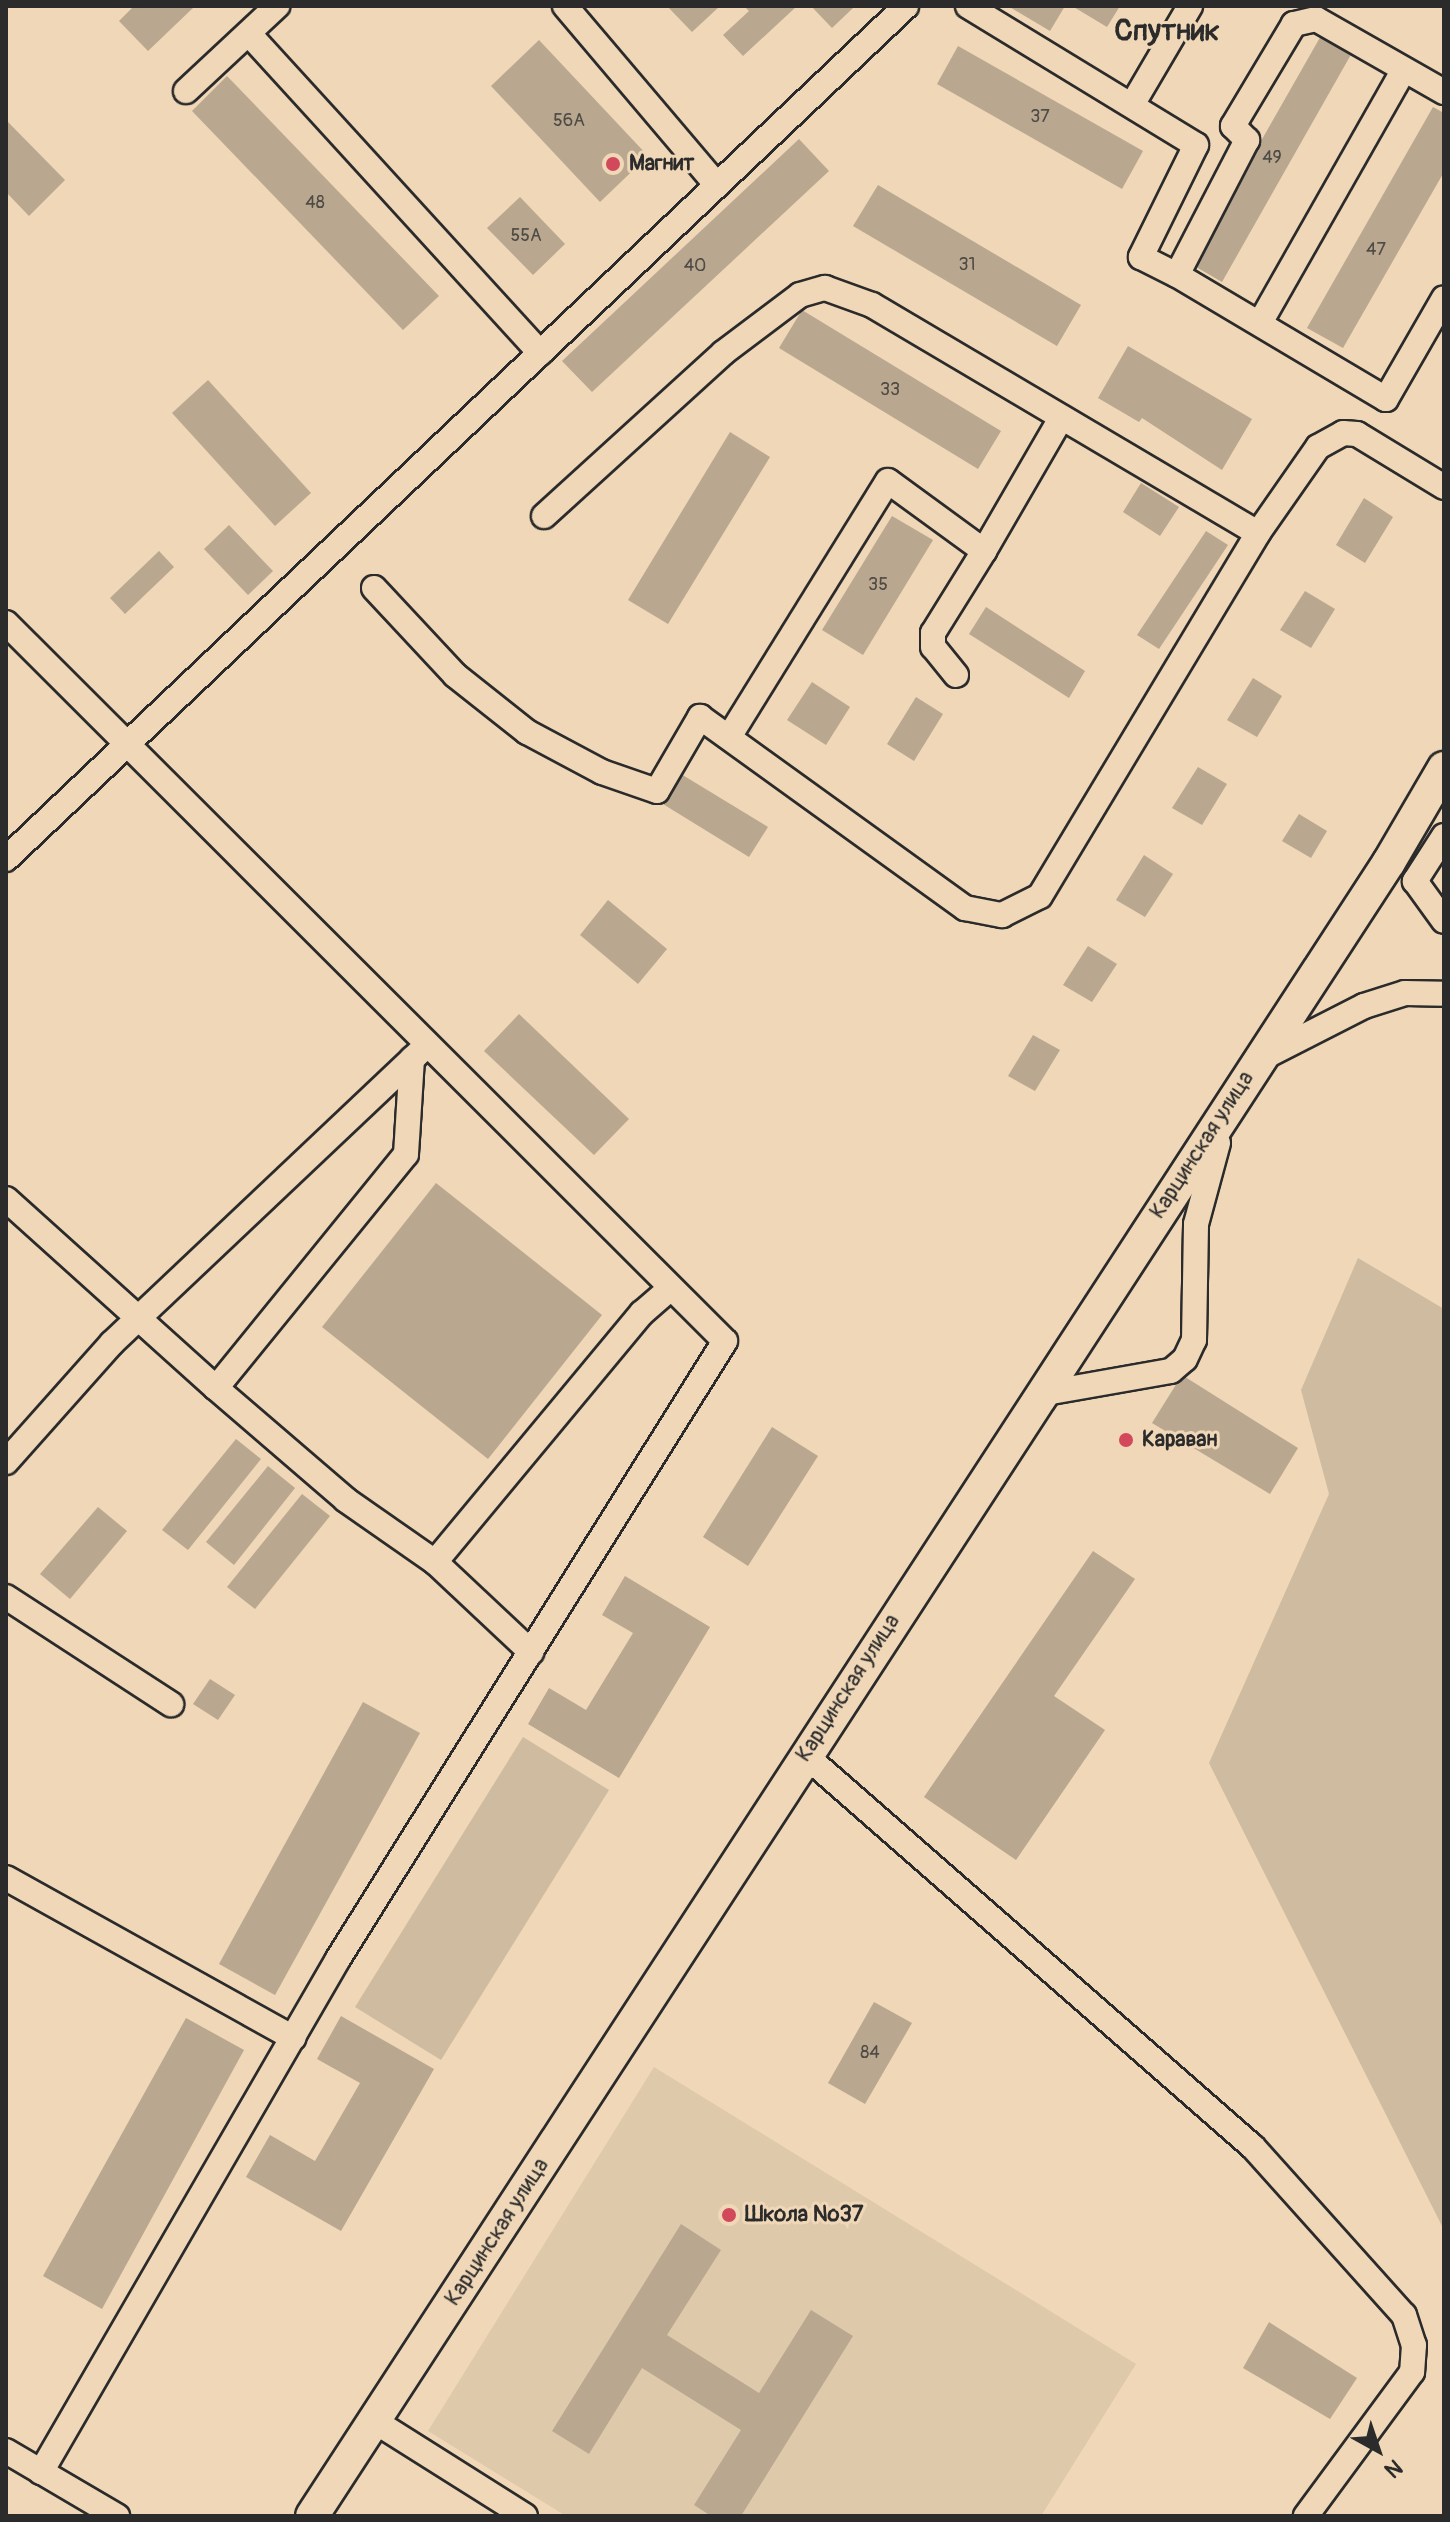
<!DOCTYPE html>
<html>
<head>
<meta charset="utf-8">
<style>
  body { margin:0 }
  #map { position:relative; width:1450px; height:2522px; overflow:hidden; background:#efd7b7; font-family:Pangolin,sans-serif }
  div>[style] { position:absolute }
  .built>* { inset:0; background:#dfc9ab }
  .green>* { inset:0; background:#cfbba0 }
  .building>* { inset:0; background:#b9a790 }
  .roads { filter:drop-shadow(2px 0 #2b2b2b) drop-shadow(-2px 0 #2b2b2b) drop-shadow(0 2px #2b2b2b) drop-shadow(0 -2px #2b2b2b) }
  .minor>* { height:24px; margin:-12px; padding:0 12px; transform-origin:12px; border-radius:12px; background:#efd7b7 }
  .major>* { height:32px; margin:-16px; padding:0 16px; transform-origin:16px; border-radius:16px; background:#efd7b7 }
  .dots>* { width:22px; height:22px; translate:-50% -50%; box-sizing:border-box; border:4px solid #efd7b7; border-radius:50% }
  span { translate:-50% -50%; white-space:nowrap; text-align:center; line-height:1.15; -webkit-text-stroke:6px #efd7b7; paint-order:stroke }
  .number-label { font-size:18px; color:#4e4a44 }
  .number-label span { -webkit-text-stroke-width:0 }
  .poi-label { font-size:22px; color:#2b2b2b; font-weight:700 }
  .left { translate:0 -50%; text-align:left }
  .street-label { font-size:22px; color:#2b2b2b }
  .district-label { font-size:30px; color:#2b2b2b; font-weight:700 }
  .frame { position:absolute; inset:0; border:8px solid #2b2b2b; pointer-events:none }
  .north { position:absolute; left:1338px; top:2410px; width:80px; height:80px; -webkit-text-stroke:6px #efd7b7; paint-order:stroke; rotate:140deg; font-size:22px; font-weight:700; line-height:32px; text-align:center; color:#2b2b2b }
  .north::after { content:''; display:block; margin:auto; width:28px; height:36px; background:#2b2b2b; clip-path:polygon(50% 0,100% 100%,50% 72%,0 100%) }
</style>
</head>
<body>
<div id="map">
  <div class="built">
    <i style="clip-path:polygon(654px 2067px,1136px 2364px,1041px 2516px,566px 2516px,428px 2431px)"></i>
  </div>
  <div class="green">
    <i style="clip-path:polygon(1358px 1258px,1444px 1309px,1444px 2230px,1209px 1763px,1329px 1494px,1301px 1390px)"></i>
    <i style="clip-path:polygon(523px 1737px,609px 1790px,441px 2060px,355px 2007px)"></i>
  </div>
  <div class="building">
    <i style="clip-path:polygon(134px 6px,195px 6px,148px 51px,119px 21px)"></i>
    <i style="clip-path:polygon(667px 6px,720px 6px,692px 32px)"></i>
    <i style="clip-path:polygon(744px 6px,797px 6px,743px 56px,723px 35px,749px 11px)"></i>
    <i style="clip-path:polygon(811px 6px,851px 6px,853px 8px,832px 28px)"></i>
    <i style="clip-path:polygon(1008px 6px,1065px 6px,1050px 31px)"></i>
    <i style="clip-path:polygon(1072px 6px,1120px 6px,1107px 27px)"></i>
    <i style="clip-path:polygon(1322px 34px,1353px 51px,1222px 282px,1191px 264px)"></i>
    <i style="clip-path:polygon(539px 40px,648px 156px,600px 202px,491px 86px)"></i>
    <i style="clip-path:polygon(958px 46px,1143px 151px,1122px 189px,937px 84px)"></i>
    <i style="clip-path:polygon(227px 76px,439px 296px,403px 330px,192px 111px)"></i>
    <i style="clip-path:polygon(1433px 107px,1444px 113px,1444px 172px,1343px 348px,1307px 328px)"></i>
    <i style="clip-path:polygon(6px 120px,65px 180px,29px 216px,6px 192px)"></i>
    <i style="clip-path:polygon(799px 139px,829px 171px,592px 392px,562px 361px)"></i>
    <i style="clip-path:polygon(878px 185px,1081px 305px,1057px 346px,853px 226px)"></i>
    <i style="clip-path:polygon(520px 197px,565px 244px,533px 275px,487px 228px)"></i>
    <i style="clip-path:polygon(802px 310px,1001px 431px,978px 469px,779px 348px)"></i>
    <i style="clip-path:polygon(1128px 346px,1252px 419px,1222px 470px,1142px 418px,1139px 422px,1098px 398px)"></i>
    <i style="clip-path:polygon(208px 380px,311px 493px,275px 526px,172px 413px)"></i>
    <i style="clip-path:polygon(730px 432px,770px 457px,668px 624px,628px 600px)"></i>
    <i style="clip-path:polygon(1141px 483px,1179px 507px,1160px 536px,1123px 512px)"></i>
    <i style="clip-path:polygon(1364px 498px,1393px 517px,1365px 563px,1336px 545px)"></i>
    <i style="clip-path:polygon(892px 516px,933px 540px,863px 655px,822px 630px)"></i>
    <i style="clip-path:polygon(229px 525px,273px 571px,248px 595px,204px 549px)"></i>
    <i style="clip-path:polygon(1206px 531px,1228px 545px,1159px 649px,1137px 635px)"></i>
    <i style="clip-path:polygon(159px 551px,174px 567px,125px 614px,110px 598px)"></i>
    <i style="clip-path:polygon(1305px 591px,1335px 609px,1311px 648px,1280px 630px)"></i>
    <i style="clip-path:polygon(986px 607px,1085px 671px,1069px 698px,969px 634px)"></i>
    <i style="clip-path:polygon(1253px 678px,1282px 696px,1257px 737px,1227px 720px)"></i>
    <i style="clip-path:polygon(812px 682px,850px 707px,826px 745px,787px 720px)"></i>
    <i style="clip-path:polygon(916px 697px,943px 714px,914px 761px,887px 744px)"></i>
    <i style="clip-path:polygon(1198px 767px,1227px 784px,1202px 825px,1172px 808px)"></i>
    <i style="clip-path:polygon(676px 771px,768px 827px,749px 857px,658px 801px)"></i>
    <i style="clip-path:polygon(1299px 814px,1327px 831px,1311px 858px,1282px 841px)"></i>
    <i style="clip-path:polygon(1144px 855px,1173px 874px,1145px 917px,1116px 900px)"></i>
    <i style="clip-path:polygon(608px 900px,667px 949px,638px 984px,580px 935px)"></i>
    <i style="clip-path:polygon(1088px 946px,1117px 964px,1092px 1002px,1063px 985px)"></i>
    <i style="clip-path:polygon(519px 1014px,629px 1119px,594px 1155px,484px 1051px)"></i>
    <i style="clip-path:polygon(1033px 1035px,1060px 1050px,1035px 1091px,1008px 1076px)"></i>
    <i style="clip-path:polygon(436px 1183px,602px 1315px,488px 1459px,322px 1327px)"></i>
    <i style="clip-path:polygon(1182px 1375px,1298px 1448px,1270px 1494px,1152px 1423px)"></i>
    <i style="clip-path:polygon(772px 1427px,818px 1456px,748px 1566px,703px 1537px)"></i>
    <i style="clip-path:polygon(236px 1439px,261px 1459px,188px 1550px,162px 1530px)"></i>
    <i style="clip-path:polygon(268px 1466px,295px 1488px,234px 1565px,206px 1542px)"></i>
    <i style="clip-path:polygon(302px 1494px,330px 1516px,255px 1609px,227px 1587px)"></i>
    <i style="clip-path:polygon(98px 1507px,127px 1531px,70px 1599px,40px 1574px)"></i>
    <i style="clip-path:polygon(1093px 1551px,1135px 1579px,1054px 1696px,1105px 1730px,1016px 1860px,924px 1797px)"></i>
    <i style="clip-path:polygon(625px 1576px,710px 1627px,619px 1778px,528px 1724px,549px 1688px,586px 1710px,633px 1633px,602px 1615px)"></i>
    <i style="clip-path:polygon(210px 1679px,235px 1695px,218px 1720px,193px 1704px)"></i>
    <i style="clip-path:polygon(363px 1702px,420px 1733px,275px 1995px,219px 1964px)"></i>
    <i style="clip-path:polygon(874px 2002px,912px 2023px,865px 2104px,828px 2083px)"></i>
    <i style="clip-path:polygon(341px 2016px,434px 2069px,341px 2231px,246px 2177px,270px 2135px,315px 2161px,360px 2083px,317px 2059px)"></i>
    <i style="clip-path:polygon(186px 2018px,244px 2050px,102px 2309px,43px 2276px)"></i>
    <i style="clip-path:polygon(681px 2224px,721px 2250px,667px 2335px,759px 2393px,811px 2310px,853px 2336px,741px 2516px,711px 2516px,694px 2505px,741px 2430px,642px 2368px,589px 2454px,552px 2431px)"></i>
    <i style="clip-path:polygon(1269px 2322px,1357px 2378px,1330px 2419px,1243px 2368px)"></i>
  </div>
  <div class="roads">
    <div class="minor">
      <i style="left:565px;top:6px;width:235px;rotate:49.7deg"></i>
      <i style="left:968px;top:6px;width:267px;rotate:31.4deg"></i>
      <i style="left:1196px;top:145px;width:125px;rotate:116.2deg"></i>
      <i style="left:1141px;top:257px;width:40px;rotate:26.6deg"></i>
      <i style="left:249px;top:34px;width:432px;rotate:47.6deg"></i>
      <i style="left:186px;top:91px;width:125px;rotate:-43deg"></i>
      <i style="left:1444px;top:92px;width:147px;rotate:-150.3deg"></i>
      <i style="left:1316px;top:19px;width:23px;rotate:167deg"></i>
      <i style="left:1294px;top:24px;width:119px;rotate:120.9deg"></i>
      <i style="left:1233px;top:126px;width:20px;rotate:45deg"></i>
      <i style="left:1247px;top:140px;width:152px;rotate:117.4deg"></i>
      <i style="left:1177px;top:275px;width:243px;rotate:30.7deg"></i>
      <i style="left:1386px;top:399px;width:116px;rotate:-60.1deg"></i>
      <i style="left:1132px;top:105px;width:115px;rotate:-59.6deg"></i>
      <i style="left:1260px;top:323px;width:291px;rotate:-60.4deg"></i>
      <i style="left:544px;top:516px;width:242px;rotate:-42.3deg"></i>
      <i style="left:723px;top:353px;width:96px;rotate:-37deg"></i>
      <i style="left:800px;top:295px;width:26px;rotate:-16deg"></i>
      <i style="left:825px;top:288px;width:50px;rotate:19.9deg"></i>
      <i style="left:872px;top:305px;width:448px;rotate:30.6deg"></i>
      <i style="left:374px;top:588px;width:119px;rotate:47deg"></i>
      <i style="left:455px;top:675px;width:92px;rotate:38.4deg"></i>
      <i style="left:527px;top:732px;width:85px;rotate:28.1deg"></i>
      <i style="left:602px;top:772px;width:58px;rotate:19.1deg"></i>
      <i style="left:657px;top:791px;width:86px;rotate:-59.8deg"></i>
      <i style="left:700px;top:717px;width:327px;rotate:35.8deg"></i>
      <i style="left:965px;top:908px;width:38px;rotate:11deg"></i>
      <i style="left:1002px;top:915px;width:42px;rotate:-26.6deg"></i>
      <i style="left:1040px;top:896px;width:423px;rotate:-59deg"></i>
      <i style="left:1258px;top:533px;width:105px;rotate:-55.1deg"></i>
      <i style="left:1318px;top:447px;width:29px;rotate:-29deg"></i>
      <i style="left:1343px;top:433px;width:14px;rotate:4deg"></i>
      <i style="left:1357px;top:434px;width:102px;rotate:31.3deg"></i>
      <i style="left:6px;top:623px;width:1016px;rotate:44.96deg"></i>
      <i style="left:725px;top:1341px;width:729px;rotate:122.06deg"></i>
      <i style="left:338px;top:1959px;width:593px;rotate:120.07deg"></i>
      <i style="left:956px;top:675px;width:36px;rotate:-129deg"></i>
      <i style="left:933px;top:647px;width:14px;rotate:-90deg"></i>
      <i style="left:933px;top:633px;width:97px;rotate:-58.1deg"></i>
      <i style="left:729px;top:737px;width:301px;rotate:-58.2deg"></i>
      <i style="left:888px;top:481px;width:119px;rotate:36.1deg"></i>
      <i style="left:984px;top:551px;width:154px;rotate:-59.9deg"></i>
      <i style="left:1444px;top:836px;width:54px;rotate:122.8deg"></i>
      <i style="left:1415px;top:881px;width:49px;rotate:54.1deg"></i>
      <i style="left:6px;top:859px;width:1240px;rotate:-43.46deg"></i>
      <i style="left:1266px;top:1056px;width:110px;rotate:-27deg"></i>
      <i style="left:1364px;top:1006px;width:43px;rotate:-17.6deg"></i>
      <i style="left:1405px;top:993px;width:39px;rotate:1deg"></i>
      <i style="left:6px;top:1199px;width:283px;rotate:42deg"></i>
      <i style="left:216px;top:1388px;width:172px;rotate:40.7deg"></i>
      <i style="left:346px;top:1500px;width:108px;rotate:34.9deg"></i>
      <i style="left:435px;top:1562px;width:132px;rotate:43.2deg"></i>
      <i style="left:216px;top:1388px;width:301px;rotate:-50.9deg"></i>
      <i style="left:406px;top:1154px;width:95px;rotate:-86.4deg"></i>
      <i style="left:1040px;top:1394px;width:133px;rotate:-10deg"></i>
      <i style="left:1171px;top:1371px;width:18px;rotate:-41deg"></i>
      <i style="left:1185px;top:1359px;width:21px;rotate:-65deg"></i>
      <i style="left:1194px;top:1340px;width:116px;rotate:-89deg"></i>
      <i style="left:1196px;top:1224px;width:84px;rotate:-74.8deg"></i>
      <i style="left:6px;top:1462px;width:159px;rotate:-48.3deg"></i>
      <i style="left:112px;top:1343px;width:434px;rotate:-43.4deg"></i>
      <i style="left:435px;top:1562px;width:324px;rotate:-50.3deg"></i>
      <i style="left:642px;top:1313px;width:38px;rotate:-41deg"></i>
      <i style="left:6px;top:1597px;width:197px;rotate:33deg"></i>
      <i style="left:805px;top:1755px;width:595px;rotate:41.19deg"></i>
      <i style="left:1253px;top:2147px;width:226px;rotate:48.1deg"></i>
      <i style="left:1404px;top:2315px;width:32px;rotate:72deg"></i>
      <i style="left:1414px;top:2345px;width:27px;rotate:94deg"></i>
      <i style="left:1412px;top:2372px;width:179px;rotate:126.4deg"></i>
      <i style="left:6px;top:1878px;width:329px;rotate:29.1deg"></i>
      <i style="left:376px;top:2422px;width:176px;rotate:32.2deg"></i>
      <i style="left:6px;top:2451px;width:129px;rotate:30.4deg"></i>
    </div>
    <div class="major">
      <i style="left:312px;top:2516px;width:1974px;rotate:-56.93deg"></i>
      <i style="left:1389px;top:862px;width:109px;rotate:-59.7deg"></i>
    </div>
  </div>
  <div class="dots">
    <i style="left:613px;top:164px;background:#d1495b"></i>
    <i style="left:1126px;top:1440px;background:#d1495b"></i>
    <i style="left:729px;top:2215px;background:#d1495b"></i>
  </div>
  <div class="number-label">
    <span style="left:1040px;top:117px">37</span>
    <span style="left:569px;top:121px">56А</span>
    <span style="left:1272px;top:158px">49</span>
    <span style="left:315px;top:203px">48</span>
    <span style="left:526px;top:236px">55А</span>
    <span style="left:1376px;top:250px">47</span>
    <span style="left:967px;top:265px">31</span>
    <span style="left:695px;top:266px">40</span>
    <span style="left:890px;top:390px">33</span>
    <span style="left:878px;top:585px">35</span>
    <span style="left:870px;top:2053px">84</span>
  </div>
  <div class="poi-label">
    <span class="left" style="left:629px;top:164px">Магнит</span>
    <span class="left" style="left:1142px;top:1440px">Караван</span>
    <span class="left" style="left:745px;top:2215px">Школа №37</span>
  </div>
  <div class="street-label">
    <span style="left:1202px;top:1145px;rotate:-57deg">Карцинская улица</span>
    <span style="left:848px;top:1688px;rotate:-57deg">Карцинская улица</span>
    <span style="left:497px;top:2232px;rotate:-57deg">Карцинская улица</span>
  </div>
  <div class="district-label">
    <span style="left:1167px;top:31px">Спутник</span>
  </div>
  <div class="frame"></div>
  <div class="north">N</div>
</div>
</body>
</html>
